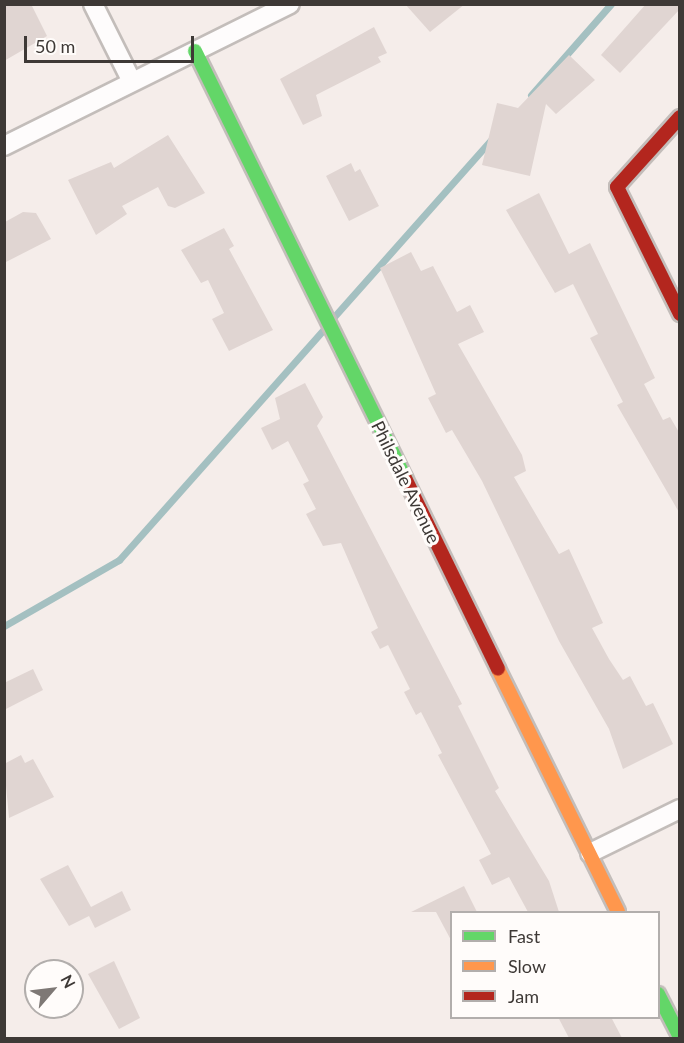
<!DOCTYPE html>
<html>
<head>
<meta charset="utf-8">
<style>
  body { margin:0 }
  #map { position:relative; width:684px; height:1043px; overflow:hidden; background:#f5edea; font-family:Lato,sans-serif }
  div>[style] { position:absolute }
  .stream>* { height:7px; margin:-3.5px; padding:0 3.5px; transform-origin:3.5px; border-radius:3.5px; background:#a4c0c1 }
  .building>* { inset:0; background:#e0d5d2 }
  .roads { filter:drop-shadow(2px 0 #c3bdba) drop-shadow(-2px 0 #c3bdba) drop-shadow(0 2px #c3bdba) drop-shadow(0 -2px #c3bdba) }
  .street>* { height:18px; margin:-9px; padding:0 9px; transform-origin:9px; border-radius:9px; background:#fefcfc }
  .fast>* { height:14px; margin:-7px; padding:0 7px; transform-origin:7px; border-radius:7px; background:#63d668 }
  .slow>* { height:14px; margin:-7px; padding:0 7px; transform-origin:7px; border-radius:7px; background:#ff974d }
  .jam>* { height:14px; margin:-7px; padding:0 7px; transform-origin:7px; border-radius:7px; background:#b3261e }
  span { translate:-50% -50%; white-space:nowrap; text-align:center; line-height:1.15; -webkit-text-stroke:6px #fffcfa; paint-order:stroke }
  .street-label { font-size:18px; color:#3e3936 }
  .frame { position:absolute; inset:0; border:6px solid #3e3936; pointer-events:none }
  .legend { position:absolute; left:450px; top:911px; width:210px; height:108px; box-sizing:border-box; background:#fffcfa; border:2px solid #b2aeac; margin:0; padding:8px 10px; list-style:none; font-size:18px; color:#3e3936 }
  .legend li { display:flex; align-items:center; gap:12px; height:30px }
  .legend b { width:30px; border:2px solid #b2aeac }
  .north { position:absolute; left:24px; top:959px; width:60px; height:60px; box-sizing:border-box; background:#fffcfa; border:2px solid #b2aeac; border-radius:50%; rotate:62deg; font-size:16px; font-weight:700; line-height:24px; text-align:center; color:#3e3936 }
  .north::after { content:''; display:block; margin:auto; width:21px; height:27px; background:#7e7875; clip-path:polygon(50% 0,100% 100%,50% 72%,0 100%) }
  .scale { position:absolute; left:24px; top:36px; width:170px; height:27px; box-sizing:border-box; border:3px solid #3e3936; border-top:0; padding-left:8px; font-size:18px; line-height:21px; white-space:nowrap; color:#3e3936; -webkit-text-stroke:4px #fffcfa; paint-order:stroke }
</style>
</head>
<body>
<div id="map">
  <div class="stream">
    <i style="left:531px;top:95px;width:121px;rotate:-48.7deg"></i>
    <i style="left:332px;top:319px;width:241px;rotate:-48.4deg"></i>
    <i style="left:4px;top:626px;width:133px;rotate:-29.9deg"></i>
    <i style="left:119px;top:560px;width:310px;rotate:-48.4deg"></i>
  </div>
  <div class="building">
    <i style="clip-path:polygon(4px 4px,31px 4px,47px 36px,4px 61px)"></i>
    <i style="clip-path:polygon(405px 4px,465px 4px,430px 32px)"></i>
    <i style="clip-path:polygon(646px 4px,680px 4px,680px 9px,620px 73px,601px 55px)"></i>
    <i style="clip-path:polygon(374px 27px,387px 53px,378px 57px,381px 62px,316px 95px,322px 116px,303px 125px,280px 79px)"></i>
    <i style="clip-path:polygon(569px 55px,595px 80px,556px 114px,546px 104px,530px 176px,482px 165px,497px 103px,518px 108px)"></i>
    <i style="clip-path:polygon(168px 135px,205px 193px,175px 208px,168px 206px,158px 187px,122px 206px,127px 214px,96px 235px,68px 180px,111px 162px,114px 168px)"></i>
    <i style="clip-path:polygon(351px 163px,355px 172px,360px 169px,379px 206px,349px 221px,326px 176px)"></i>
    <i style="clip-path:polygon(539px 193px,569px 254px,590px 243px,655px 378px,644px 384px,663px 420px,670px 417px,680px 434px,680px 514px,617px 405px,623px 402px,590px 338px,598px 334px,573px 284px,555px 293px,506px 210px)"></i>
    <i style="clip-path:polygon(23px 212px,36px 213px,51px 239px,4px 263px,5px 222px)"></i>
    <i style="clip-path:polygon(224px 228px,234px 246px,229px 249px,273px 330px,229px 351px,212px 319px,224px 313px,208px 280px,201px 283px,181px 250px)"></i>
    <i style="clip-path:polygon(411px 252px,421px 271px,433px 266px,457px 312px,470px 305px,484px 332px,458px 344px,522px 455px,526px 471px,514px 477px,559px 554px,569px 549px,603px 623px,592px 628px,609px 659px,623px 680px,630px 676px,646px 706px,653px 703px,673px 744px,623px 769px,609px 729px,559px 641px,482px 481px,452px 430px,446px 433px,428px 398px,436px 394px,380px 268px)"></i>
    <i style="clip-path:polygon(305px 383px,323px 417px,317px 426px,462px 704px,458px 706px,499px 788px,495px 791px,549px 881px,559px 912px,528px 912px,509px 877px,492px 885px,479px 860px,491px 854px,438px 755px,442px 753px,421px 712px,416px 715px,404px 692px,410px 689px,388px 645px,380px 649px,371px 632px,378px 628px,341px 543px,323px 546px,306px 514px,316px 509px,303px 484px,309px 481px,288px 441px,272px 450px,261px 428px,280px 419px,275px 398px)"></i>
    <i style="clip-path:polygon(33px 669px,43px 690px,4px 710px,4px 683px)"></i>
    <i style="clip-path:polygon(21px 755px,25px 763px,33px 759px,54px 797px,9px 818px,4px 764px)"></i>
    <i style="clip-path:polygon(68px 865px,91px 907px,122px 891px,131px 910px,95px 928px,89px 916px,69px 926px,40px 879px)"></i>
    <i style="clip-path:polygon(464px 886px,477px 912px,452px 912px,452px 942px,436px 912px,411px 912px)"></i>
    <i style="clip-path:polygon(114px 961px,140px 1018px,119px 1029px,88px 974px)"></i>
    <i style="clip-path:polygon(558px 1017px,611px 1017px,622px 1038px,569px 1038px)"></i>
  </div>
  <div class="roads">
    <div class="street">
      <i style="left:93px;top:4px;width:87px;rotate:63.4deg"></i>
      <i style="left:4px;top:146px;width:319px;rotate:-26.4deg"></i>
      <i style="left:590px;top:853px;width:100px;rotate:-26.1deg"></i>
    </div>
    <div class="fast">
      <i style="left:195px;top:51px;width:476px;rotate:63.8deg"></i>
      <i style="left:658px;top:994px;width:48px;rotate:62.9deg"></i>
    </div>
    <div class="slow">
      <i style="left:498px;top:669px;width:271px;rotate:63.7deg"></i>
    </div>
    <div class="jam">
      <i style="left:680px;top:117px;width:94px;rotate:132deg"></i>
      <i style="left:617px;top:187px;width:142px;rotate:63.6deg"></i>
      <i style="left:405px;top:478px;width:212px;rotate:64deg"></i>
    </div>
  </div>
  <div class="street-label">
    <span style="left:406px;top:482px;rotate:64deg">Philsdale Avenue</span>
  </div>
  <div class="frame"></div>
  <ul class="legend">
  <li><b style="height:8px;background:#63d668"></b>Fast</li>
  <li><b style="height:8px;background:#ff974d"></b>Slow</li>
  <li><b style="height:8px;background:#b3261e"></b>Jam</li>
  </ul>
  <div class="north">N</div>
  <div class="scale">50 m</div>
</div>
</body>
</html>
